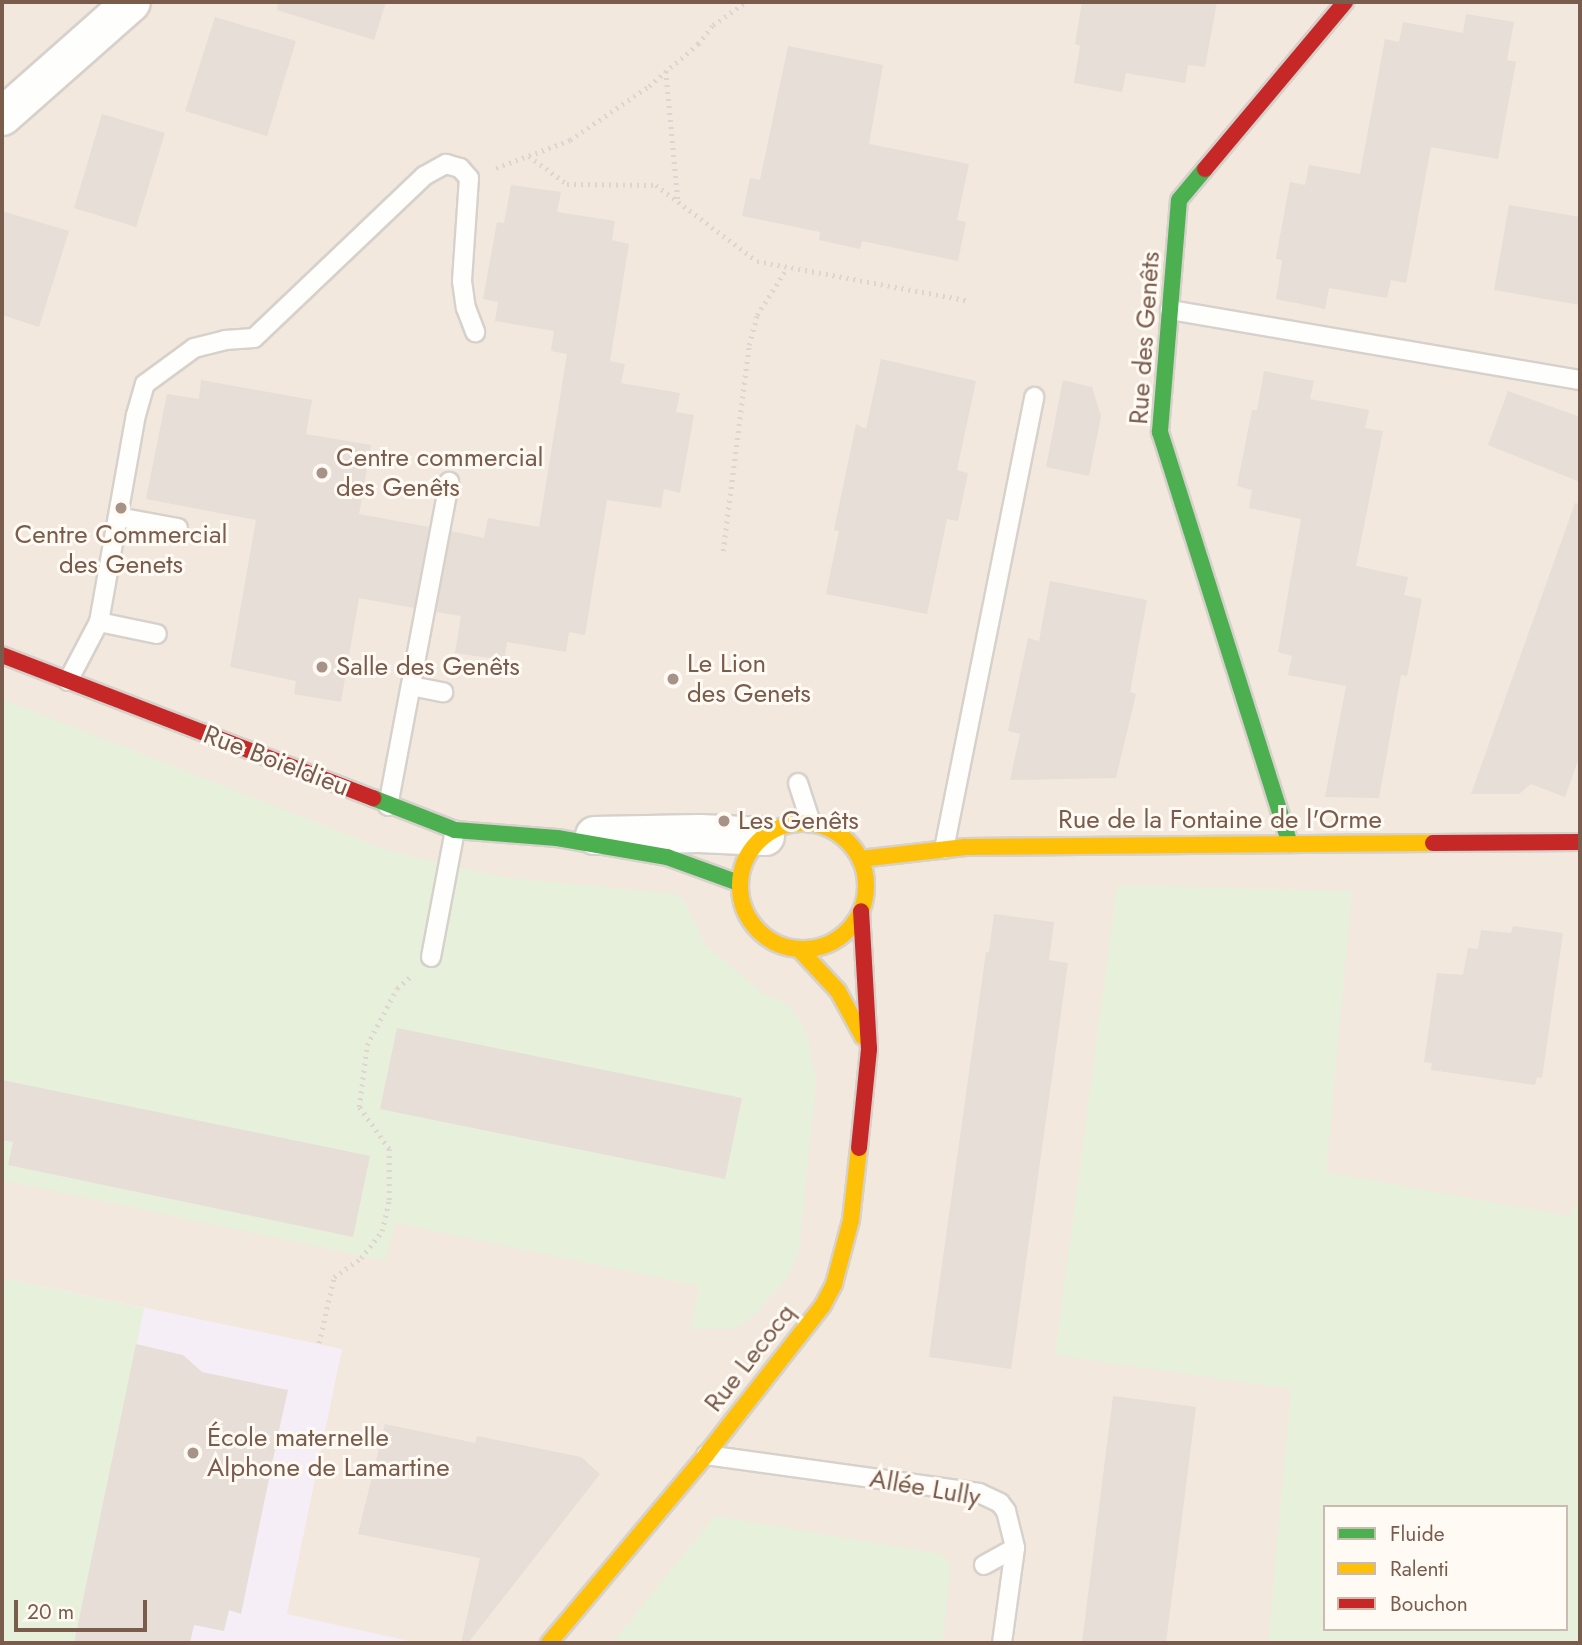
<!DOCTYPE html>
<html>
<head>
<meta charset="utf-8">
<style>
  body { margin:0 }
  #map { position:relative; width:1582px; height:1645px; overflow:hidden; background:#f9f5f0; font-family:Jost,sans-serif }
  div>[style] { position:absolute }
  .residential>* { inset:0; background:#f2e8de }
  .education>* { inset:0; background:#f6eef6 }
  .green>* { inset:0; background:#e7f0db }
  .building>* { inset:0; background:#e6ded7 }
  .path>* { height:4.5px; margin-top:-2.25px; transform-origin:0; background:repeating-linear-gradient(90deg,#dcd5d0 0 2px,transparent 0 7px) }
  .roads { filter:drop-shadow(2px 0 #d7d1cb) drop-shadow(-2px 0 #d7d1cb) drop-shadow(0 2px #d7d1cb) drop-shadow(0 -2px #d7d1cb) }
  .lane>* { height:18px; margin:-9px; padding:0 9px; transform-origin:9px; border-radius:9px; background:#fefefd }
  .street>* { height:37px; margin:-18.5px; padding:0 18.5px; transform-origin:18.5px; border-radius:18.5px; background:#fefefd }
  .fast>* { height:16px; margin:-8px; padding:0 8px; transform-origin:8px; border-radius:8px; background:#4caf50 }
  .slow>* { height:16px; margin:-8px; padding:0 8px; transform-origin:8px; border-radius:8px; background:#ffc107 }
  .slow>.ring { margin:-8px; padding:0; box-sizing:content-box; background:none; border:16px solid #ffc107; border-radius:50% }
  .jam>* { height:16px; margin:-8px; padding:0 8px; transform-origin:8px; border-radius:8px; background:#c62828 }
  .dots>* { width:19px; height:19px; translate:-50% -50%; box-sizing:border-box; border:4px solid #fffaf3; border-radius:50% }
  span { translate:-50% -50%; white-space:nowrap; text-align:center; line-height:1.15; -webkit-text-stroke:6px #fffaf3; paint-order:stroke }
  .street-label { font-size:26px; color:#7a5c4d }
  .poi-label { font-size:26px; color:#7a5c4d }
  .left { translate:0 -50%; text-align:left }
  .frame { position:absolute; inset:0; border:4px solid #7a5c4d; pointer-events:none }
  .legend { position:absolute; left:1323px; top:1505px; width:245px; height:126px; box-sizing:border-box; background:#fffaf3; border:2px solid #cabbb1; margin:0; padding:9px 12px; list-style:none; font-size:21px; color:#7a5c4d }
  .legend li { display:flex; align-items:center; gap:14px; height:35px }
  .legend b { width:35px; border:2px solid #cabbb1 }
  .scale { position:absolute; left:14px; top:1600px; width:133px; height:32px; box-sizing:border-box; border:4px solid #7a5c4d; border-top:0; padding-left:9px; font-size:21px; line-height:24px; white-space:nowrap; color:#7a5c4d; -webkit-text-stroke:5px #fffaf3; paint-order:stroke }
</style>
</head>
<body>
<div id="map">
  <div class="residential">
    <i style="clip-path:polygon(evenodd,2px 2px,1580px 2px,1580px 1643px,2px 1643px,2px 2px,1325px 1507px,1566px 1507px,1566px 1629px,1325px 1629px,1325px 1507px)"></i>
  </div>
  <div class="education">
    <i style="clip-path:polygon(2px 1278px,342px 1349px,287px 1614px,418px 1643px,2px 1643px)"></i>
  </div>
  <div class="green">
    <i style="clip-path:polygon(2px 699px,384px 849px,501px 877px,676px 894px,685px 902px,705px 944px,763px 993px,784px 1002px,801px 1021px,809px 1041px,816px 1083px,799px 1252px,787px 1278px,754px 1315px,735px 1329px,691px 1329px,699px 1286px,395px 1223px,386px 1261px,2px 1180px)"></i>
    <i style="clip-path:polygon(evenodd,1117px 885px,1352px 891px,1326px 1172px,1569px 1216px,1580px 1197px,1580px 1643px,1268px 1643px,1291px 1389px,1055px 1355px,1117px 885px,1325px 1507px,1566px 1507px,1566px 1629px,1325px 1629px,1325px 1507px)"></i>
    <i style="clip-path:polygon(2px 1278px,144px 1308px,74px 1643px,2px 1643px)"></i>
    <i style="clip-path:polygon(715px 1516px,941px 1554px,951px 1565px,942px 1643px,612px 1643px)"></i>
  </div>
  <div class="building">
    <i style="clip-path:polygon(278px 2px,386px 2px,374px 40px,277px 10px)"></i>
    <i style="clip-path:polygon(1082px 2px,1217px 2px,1205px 67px,1188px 65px,1185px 83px,1126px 73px,1122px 92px,1074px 83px,1080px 46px,1075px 44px)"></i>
    <i style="clip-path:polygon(1466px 14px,1514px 22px,1507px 60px,1516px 62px,1498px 159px,1431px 147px,1406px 283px,1391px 280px,1387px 298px,1329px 288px,1325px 309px,1276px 299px,1282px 261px,1276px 258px,1290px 182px,1305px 185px,1309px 165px,1360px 174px,1385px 39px,1399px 42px,1403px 22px,1463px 33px)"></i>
    <i style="clip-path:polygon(215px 17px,296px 41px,267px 136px,185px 111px)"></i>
    <i style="clip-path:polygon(788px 46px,883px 65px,869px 144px,969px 164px,957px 220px,966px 222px,958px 261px,862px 241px,860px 249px,819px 240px,820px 232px,742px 216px,750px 178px,760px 180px)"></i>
    <i style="clip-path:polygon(102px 114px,165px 133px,136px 227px,74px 208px)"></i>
    <i style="clip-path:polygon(511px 185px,561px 192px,557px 212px,615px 221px,612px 240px,629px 244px,610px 361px,625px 364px,621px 383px,680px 393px,676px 412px,694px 415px,680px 493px,664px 489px,661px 508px,607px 500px,585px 635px,569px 632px,566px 652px,507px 642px,504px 660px,455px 653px,461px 616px,436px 612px,451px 531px,484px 538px,488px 518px,539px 527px,567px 354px,551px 351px,554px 331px,495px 321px,498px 302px,483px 299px,497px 222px,504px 223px)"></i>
    <i style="clip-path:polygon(1509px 205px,1580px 217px,1580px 305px,1494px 290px)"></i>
    <i style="clip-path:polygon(2px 211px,69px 231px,39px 327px,2px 315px)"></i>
    <i style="clip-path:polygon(881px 359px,976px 381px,957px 470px,968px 473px,958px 521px,947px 519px,927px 614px,826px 594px,839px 531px,834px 530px,856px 424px,866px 429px)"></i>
    <i style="clip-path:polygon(1264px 371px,1314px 381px,1310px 399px,1369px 410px,1365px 428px,1383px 431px,1356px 566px,1408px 577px,1404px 595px,1422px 599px,1407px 676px,1401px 675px,1379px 798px,1325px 797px,1346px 686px,1288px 675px,1292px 656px,1278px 652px,1301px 519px,1249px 508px,1252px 490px,1237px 486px,1252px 410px,1257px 410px)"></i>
    <i style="clip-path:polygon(201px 380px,312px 400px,306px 434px,371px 445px,359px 514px,429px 527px,414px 608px,359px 598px,341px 702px,294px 694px,296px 681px,230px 667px,256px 520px,146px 499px,167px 394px,199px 399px)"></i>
    <i style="clip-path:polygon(1063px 380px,1092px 387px,1101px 416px,1089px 476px,1046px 467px)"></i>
    <i style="clip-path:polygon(1508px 391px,1580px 417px,1580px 482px,1488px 445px)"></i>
    <i style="clip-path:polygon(1575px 503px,1580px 504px,1580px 755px,1565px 797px,1531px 784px,1519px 794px,1471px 794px)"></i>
    <i style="clip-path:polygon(1050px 581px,1147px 600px,1130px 692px,1136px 694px,1116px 778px,1010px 780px,1020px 734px,1008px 731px,1028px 638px,1039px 641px)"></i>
    <i style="clip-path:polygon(994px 914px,1054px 922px,1049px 960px,1068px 963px,1011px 1369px,929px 1357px,986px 952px,989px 952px)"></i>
    <i style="clip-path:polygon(1513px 926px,1563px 933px,1542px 1078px,1537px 1077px,1535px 1085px,1431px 1070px,1432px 1063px,1424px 1062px,1437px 973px,1463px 975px,1468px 948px,1478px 949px,1481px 930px,1511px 933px)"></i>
    <i style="clip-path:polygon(397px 1028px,742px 1098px,725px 1179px,380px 1109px)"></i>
    <i style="clip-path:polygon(2px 1080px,370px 1156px,353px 1237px,8px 1165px,13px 1142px,2px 1140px)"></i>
    <i style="clip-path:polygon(136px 1344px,183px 1355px,202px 1372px,288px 1390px,281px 1421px,241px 1614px,229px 1610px,224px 1631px,194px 1625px,190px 1643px,74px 1643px)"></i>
    <i style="clip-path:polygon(1113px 1396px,1196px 1407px,1166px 1643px,1082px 1643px)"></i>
    <i style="clip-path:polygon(385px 1424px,475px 1443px,477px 1436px,581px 1457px,600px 1474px,468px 1643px,461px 1643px,480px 1558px,358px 1534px)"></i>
  </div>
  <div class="path">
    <i style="left:666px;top:71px;width:131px;rotate:84.7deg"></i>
    <i style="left:529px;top:156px;width:47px;rotate:36.4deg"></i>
    <i style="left:567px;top:184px;width:89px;rotate:0.6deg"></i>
    <i style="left:656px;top:185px;width:126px;rotate:37deg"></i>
    <i style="left:757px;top:261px;width:213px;rotate:10.6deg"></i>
    <i style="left:496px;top:168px;width:79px;rotate:-20.7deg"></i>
    <i style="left:570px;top:140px;width:96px;rotate:-34.4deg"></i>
    <i style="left:649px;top:86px;width:65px;rotate:-40.6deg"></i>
    <i style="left:698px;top:44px;width:24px;rotate:-52deg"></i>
    <i style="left:713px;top:25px;width:40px;rotate:-34.9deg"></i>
    <i style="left:723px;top:551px;width:208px;rotate:-82.8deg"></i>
    <i style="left:749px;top:345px;width:31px;rotate:-75deg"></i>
    <i style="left:757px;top:315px;width:56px;rotate:-57.4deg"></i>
    <i style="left:319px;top:1343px;width:68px;rotate:-77.2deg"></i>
    <i style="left:334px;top:1277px;width:33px;rotate:-35deg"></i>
    <i style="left:361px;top:1258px;width:34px;rotate:-52deg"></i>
    <i style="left:382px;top:1231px;width:32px;rotate:-77deg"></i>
    <i style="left:389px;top:1200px;width:51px;rotate:-90deg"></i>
    <i style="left:389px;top:1149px;width:52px;rotate:-125.5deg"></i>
    <i style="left:359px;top:1107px;width:63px;rotate:-82.6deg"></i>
    <i style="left:367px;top:1045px;width:64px;rotate:-62.2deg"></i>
    <i style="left:397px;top:988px;width:17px;rotate:-40deg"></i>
  </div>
  <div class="roads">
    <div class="lane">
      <i style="left:1170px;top:310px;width:416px;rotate:9.7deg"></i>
      <i style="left:118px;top:517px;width:61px;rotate:10.4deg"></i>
      <i style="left:99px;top:622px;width:59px;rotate:11.7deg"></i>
      <i style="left:68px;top:681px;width:67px;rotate:-62.3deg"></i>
      <i style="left:99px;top:622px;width:210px;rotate:-79.9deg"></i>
      <i style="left:136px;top:415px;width:32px;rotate:-74deg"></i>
      <i style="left:145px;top:384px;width:61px;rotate:-36.3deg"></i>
      <i style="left:194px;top:348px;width:32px;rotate:-14deg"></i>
      <i style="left:225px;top:340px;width:29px;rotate:-4deg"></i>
      <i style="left:254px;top:338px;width:235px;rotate:-43.6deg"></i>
      <i style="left:424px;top:176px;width:25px;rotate:-29deg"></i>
      <i style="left:446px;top:164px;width:15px;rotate:16deg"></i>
      <i style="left:460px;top:168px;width:13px;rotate:48deg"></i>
      <i style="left:469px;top:178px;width:103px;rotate:93.9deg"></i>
      <i style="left:462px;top:281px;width:27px;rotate:82deg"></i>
      <i style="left:466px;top:308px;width:26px;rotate:69deg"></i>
      <i style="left:411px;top:686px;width:33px;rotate:11deg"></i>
      <i style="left:798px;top:783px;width:42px;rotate:72deg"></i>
      <i style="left:388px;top:806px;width:330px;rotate:-79.3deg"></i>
      <i style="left:944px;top:849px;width:461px;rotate:-78.7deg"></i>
      <i style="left:431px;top:957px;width:129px;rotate:-79.3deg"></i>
      <i style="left:706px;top:1455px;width:276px;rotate:7.9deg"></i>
      <i style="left:979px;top:1493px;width:23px;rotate:25deg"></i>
      <i style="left:1000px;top:1503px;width:10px;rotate:53deg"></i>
      <i style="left:1006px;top:1511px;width:38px;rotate:76deg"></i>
      <i style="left:1015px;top:1548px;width:96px;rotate:97.8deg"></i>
      <i style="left:984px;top:1565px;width:35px;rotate:-29deg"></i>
    </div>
    <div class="street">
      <i style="left:2px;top:116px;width:172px;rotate:-41.5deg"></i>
      <i style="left:594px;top:835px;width:105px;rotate:-1.1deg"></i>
      <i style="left:699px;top:833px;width:66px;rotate:2.6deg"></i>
    </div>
    <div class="fast">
      <i style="left:1205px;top:169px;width:40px;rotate:130deg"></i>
      <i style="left:1179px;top:200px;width:233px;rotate:94.7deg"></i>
      <i style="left:1160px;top:432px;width:432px;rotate:72.5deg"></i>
      <i style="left:373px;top:798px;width:88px;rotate:21.3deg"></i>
      <i style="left:455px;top:830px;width:102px;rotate:4.5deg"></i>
      <i style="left:557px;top:838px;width:112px;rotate:9.8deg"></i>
      <i style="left:667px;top:857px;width:77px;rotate:19.9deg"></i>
    </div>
    <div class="slow">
      <i class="ring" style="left:740px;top:823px;width:110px;height:110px"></i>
      <i style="left:860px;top:859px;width:106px;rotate:-6.5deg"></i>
      <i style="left:965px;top:847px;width:468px;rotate:-0.5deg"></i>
      <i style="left:799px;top:949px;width:57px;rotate:47.1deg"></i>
      <i style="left:838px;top:991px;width:52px;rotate:61.5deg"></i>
      <i style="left:549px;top:1643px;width:245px;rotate:-50.1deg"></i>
      <i style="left:706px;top:1455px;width:190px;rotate:-52deg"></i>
      <i style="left:823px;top:1305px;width:24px;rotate:-62deg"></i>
      <i style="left:834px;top:1284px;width:66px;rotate:-75.1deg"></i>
      <i style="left:851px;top:1220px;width:72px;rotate:-83.7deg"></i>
    </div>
    <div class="jam">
      <i style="left:1205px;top:169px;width:218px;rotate:-50deg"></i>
      <i style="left:2px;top:655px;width:398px;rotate:21.1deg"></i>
      <i style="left:1433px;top:843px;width:147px;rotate:-0.4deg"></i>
      <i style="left:859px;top:1148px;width:100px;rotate:-84.2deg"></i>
      <i style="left:869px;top:1049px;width:138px;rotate:-93.3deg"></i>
    </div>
  </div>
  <div class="dots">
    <i style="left:322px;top:473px;background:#a69286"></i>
    <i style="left:121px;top:508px;background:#a69286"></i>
    <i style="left:322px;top:667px;background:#a69286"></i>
    <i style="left:673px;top:679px;background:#a69286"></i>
    <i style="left:724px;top:821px;background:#a69286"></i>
    <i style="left:193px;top:1453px;background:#a69286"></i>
  </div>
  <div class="street-label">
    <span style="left:1145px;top:338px;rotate:-86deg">Rue des Genêts</span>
    <span style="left:276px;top:761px;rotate:21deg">Rue Boieldieu</span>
    <span style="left:1220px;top:820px">Rue de la Fontaine de l'Orme</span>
    <span style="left:750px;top:1358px;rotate:-52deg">Rue Lecocq</span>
    <span style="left:925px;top:1488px;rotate:10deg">Allée Lully</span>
  </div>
  <div class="poi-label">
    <span class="left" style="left:336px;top:473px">Centre commercial<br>des Genêts</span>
    <span style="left:121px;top:550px">Centre Commercial<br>des Genets</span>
    <span class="left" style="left:687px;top:679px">Le Lion<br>des Genets</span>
    <span class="left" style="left:336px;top:667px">Salle des Genêts</span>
    <span class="left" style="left:738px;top:821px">Les Genêts</span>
    <span class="left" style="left:207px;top:1453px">École maternelle<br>Alphone de Lamartine</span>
  </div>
  <div class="frame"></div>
  <ul class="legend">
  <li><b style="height:9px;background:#4caf50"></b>Fluide</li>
  <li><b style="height:9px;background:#ffc107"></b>Ralenti</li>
  <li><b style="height:9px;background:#c62828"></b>Bouchon</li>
  </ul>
  <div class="scale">20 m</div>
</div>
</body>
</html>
